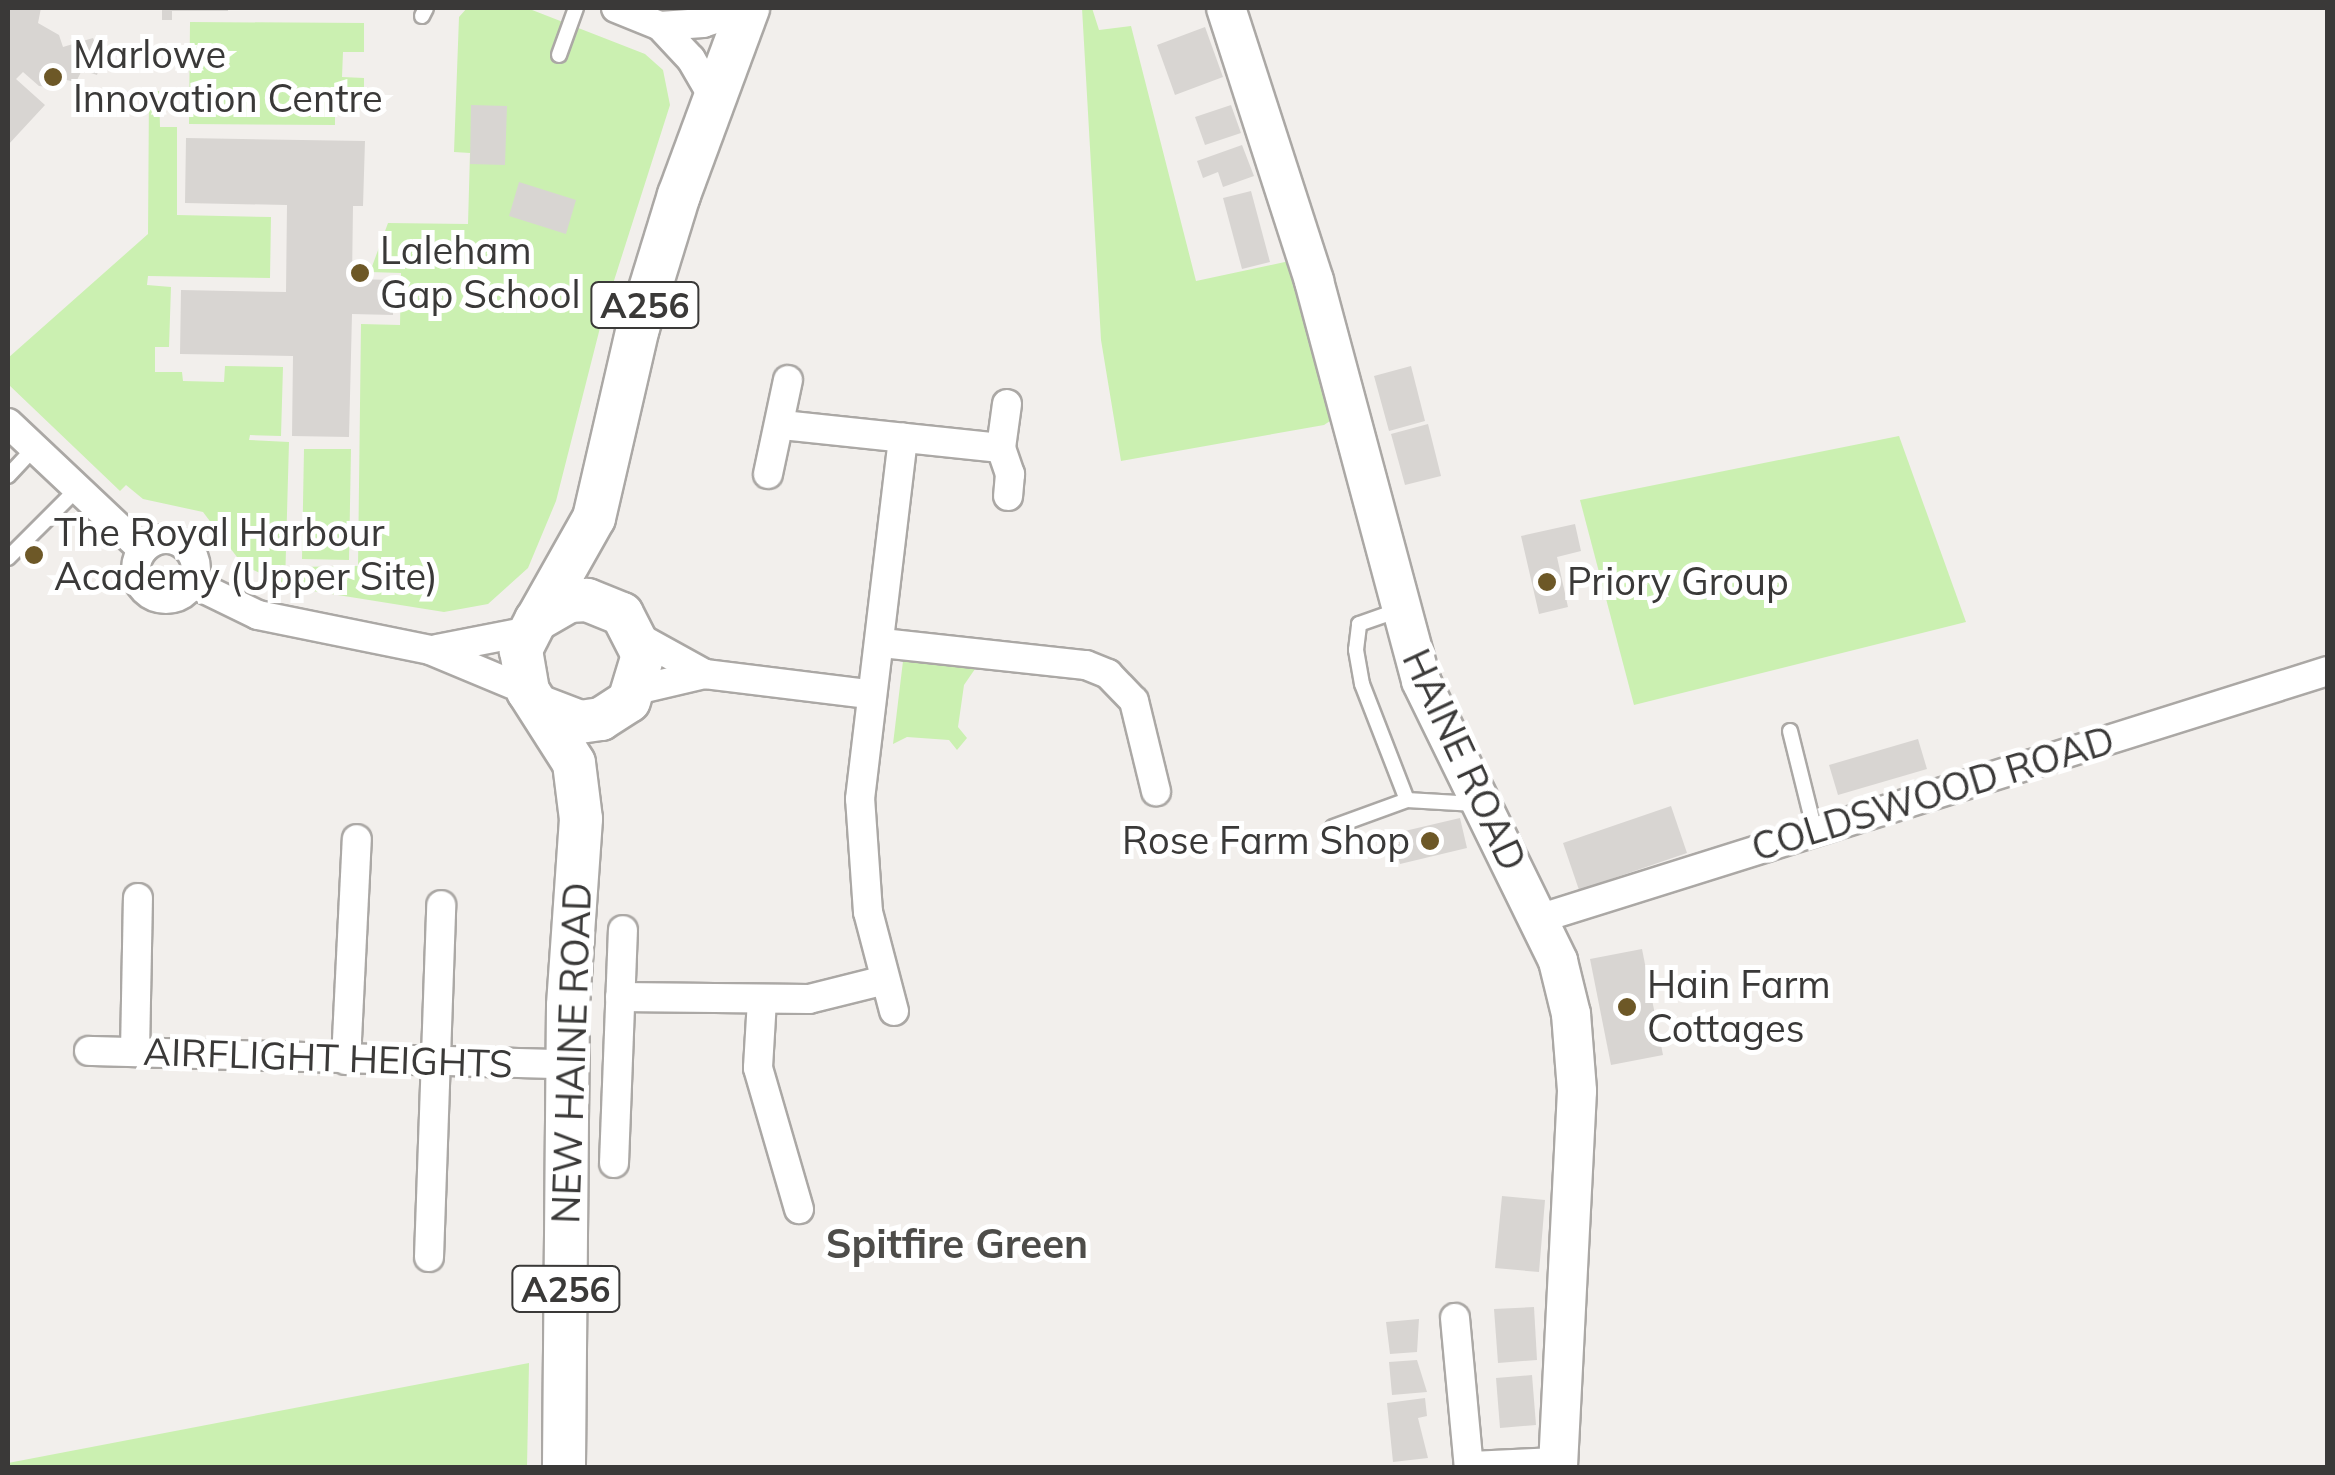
<!DOCTYPE html>
<html>
<head>
<meta charset="utf-8">
<style>
  body { margin:0 }
  #map { position:relative; width:2335px; height:1475px; overflow:hidden; background:#f2efec; font-family:Mulish,sans-serif }
  div>[style] { position:absolute }
  .green>* { inset:0; background:#cbf0b1 }
  .building>* { inset:0; background:#d8d5d2 }
  .roads { filter:drop-shadow(2px 0 #aba8a5) drop-shadow(-2px 0 #aba8a5) drop-shadow(0 2px #aba8a5) drop-shadow(0 -2px #aba8a5) }
  .lane>* { height:14px; margin:-7px; padding:0 7px; transform-origin:7px; border-radius:7px; background:#fff }
  .street>* { height:28px; margin:-14px; padding:0 14px; transform-origin:14px; border-radius:14px; background:#fff }
  .street>.ring { margin:-14px; padding:0; box-sizing:content-box; background:none; border:28px solid #fff; border-radius:50% }
  .secondary>* { height:38px; margin:-19px; padding:0 19px; transform-origin:19px; border-radius:19px; background:#fff }
  .primary>* { height:42px; margin:-21px; padding:0 21px; transform-origin:21px; border-radius:21px; background:#fff }
  .dots>* { width:28px; height:28px; translate:-50% -50%; box-sizing:border-box; border:5px solid #fff; border-radius:50% }
  span { translate:-50% -50%; white-space:nowrap; text-align:center; line-height:1.15; -webkit-text-stroke:10px #fff; paint-order:stroke }
  .shield-label span { padding:2px 8px; background:#fff; border:2px solid; border-radius:8px; -webkit-text-stroke-width:0 }
  .shield-label { font-size:35px; color:#3a3938; font-weight:700 }
  .poi-label { font-size:38px; color:#3a3938 }
  .left { translate:0 -50%; text-align:left }
  .right { translate:-100% -50%; text-align:right }
  .street-label { font-size:38px; color:#3a3938 }
  .neighbourhood-label { font-size:40px; color:#4d4c49; font-weight:700 }
  .frame { position:absolute; inset:0; border:10px solid #3a3938; pointer-events:none }
</style>
</head>
<body>
<div id="map">
  <div class="green">
    <i style="clip-path:polygon(467px 8px,527px 8px,645px 54px,663px 70px,670px 105px,604px 312px,556px 501px,528px 568px,488px 604px,444px 612px,294px 588px,294px 567px,358px 566px,361px 324px,400px 325px,401px 273px,370px 272px,388px 223px,468px 224px,470px 153px,454px 152px,459px 17px)"></i>
    <i style="clip-path:polygon(1082px 8px,1092px 8px,1099px 30px,1131px 26px,1196px 281px,1294px 260px,1339px 415px,1324px 425px,1121px 461px,1101px 340px)"></i>
    <i style="clip-path:polygon(190px 22px,364px 23px,364px 52px,343px 52px,342px 77px,364px 78px,364px 109px,335px 109px,335px 125px,189px 124px)"></i>
    <i style="clip-path:polygon(149px 91px,159px 91px,160px 127px,177px 127px,177px 215px,271px 217px,270px 278px,148px 276px,147px 285px,171px 287px,169px 347px,155px 347px,155px 372px,182px 372px,183px 381px,224px 382px,225px 366px,283px 367px,281px 436px,250px 435px,249px 440px,289px 442px,285px 585px,243px 565px,203px 512px,143px 499px,126px 485px,120px 491px,8px 384px,8px 358px,148px 234px)"></i>
    <i style="clip-path:polygon(1899px 436px,1966px 622px,1634px 705px,1580px 500px)"></i>
    <i style="clip-path:polygon(304px 449px,351px 449px,349px 560px,302px 559px)"></i>
    <i style="clip-path:polygon(903px 661px,975px 669px,964px 685px,958px 727px,967px 738px,957px 750px,949px 740px,907px 737px,893px 744px)"></i>
    <i style="clip-path:polygon(529px 1363px,527px 1467px,8px 1467px,8px 1463px)"></i>
  </div>
  <div class="building">
    <i style="clip-path:polygon(41px 8px,38px 23px,59px 35px,63px 47px,93px 38px,102px 59px,97px 75px,82px 70px,76px 82px,57px 78px,55px 88px,39px 86px,23px 72px,16px 79px,45px 105px,8px 145px,8px 10px)"></i>
    <i style="clip-path:polygon(162px 8px,228px 8px,228px 11px,172px 11px,172px 20px,162px 20px)"></i>
    <i style="clip-path:polygon(1205px 27px,1223px 77px,1175px 95px,1157px 45px)"></i>
    <i style="clip-path:polygon(471px 105px,507px 106px,505px 165px,470px 164px)"></i>
    <i style="clip-path:polygon(1231px 105px,1241px 133px,1205px 145px,1195px 117px)"></i>
    <i style="clip-path:polygon(186px 138px,365px 141px,363px 206px,353px 206px,352px 279px,393px 280px,393px 315px,352px 314px,349px 437px,292px 436px,293px 356px,180px 354px,181px 290px,286px 292px,287px 205px,185px 203px)"></i>
    <i style="clip-path:polygon(1242px 145px,1254px 176px,1223px 187px,1218px 172px,1203px 178px,1197px 161px)"></i>
    <i style="clip-path:polygon(519px 182px,576px 200px,566px 234px,509px 216px)"></i>
    <i style="clip-path:polygon(1251px 191px,1270px 262px,1242px 269px,1223px 198px)"></i>
    <i style="clip-path:polygon(1411px 366px,1425px 421px,1389px 431px,1374px 376px)"></i>
    <i style="clip-path:polygon(1428px 424px,1441px 476px,1405px 485px,1391px 434px)"></i>
    <i style="clip-path:polygon(1575px 524px,1581px 551px,1557px 557px,1568px 607px,1539px 614px,1521px 536px)"></i>
    <i style="clip-path:polygon(1918px 739px,1927px 769px,1838px 795px,1829px 765px)"></i>
    <i style="clip-path:polygon(1671px 806px,1687px 853px,1579px 890px,1563px 843px)"></i>
    <i style="clip-path:polygon(1460px 818px,1467px 848px,1400px 864px,1392px 834px)"></i>
    <i style="clip-path:polygon(1642px 949px,1663px 1055px,1611px 1065px,1590px 959px)"></i>
    <i style="clip-path:polygon(1502px 1196px,1545px 1200px,1539px 1272px,1495px 1268px)"></i>
    <i style="clip-path:polygon(1534px 1307px,1537px 1360px,1498px 1363px,1494px 1309px)"></i>
    <i style="clip-path:polygon(1419px 1319px,1417px 1352px,1390px 1354px,1386px 1322px)"></i>
    <i style="clip-path:polygon(1417px 1360px,1427px 1392px,1392px 1395px,1389px 1362px)"></i>
    <i style="clip-path:polygon(1532px 1375px,1536px 1425px,1500px 1428px,1496px 1378px)"></i>
    <i style="clip-path:polygon(1425px 1398px,1427px 1416px,1418px 1418px,1428px 1458px,1393px 1462px,1387px 1403px)"></i>
  </div>
  <div class="roads">
    <div class="lane">
      <i style="left:422px;top:16px;width:9px;rotate:-63deg"></i>
      <i style="left:559px;top:55px;width:50px;rotate:-70.1deg"></i>
      <i style="left:8px;top:476px;width:38px;rotate:-47deg"></i>
      <i style="left:8px;top:558px;width:98px;rotate:-45deg"></i>
      <i style="left:1790px;top:731px;width:103px;rotate:76deg"></i>
      <i style="left:1407px;top:800px;width:68px;rotate:3.4deg"></i>
      <i style="left:1333px;top:827px;width:79px;rotate:-20deg"></i>
      <i style="left:1407px;top:800px;width:124px;rotate:-111.2deg"></i>
      <i style="left:1362px;top:684px;width:35px;rotate:-100deg"></i>
      <i style="left:1356px;top:650px;width:26px;rotate:-83deg"></i>
      <i style="left:1359px;top:624px;width:42px;rotate:-19.3deg"></i>
    </div>
    <div class="street">
      <i style="left:616px;top:8px;width:48px;rotate:22.2deg"></i>
      <i style="left:660px;top:26px;width:45px;rotate:46.8deg"></i>
      <i style="left:691px;top:59px;width:44px;rotate:59.9deg"></i>
      <i style="left:660px;top:26px;width:43px;rotate:-4deg"></i>
      <i style="left:703px;top:23px;width:47px;rotate:-18.4deg"></i>
      <i style="left:1007px;top:404px;width:44px;rotate:97.8deg"></i>
      <i style="left:1001px;top:448px;width:28px;rotate:71deg"></i>
      <i style="left:1010px;top:474px;width:22px;rotate:95deg"></i>
      <i style="left:8px;top:423px;width:185px;rotate:43.3deg"></i>
      <i style="left:782px;top:425px;width:220px;rotate:6deg"></i>
      <i style="left:768px;top:474px;width:96px;rotate:-78deg"></i>
      <i class="ring" style="left:136px;top:539px;width:32px;height:32px"></i>
      <i style="left:192px;top:583px;width:73px;rotate:25.9deg"></i>
      <i style="left:258px;top:615px;width:176px;rotate:11.5deg"></i>
      <i style="left:430px;top:650px;width:106px;rotate:22.7deg"></i>
      <i style="left:638px;top:637px;width:77px;rotate:28.9deg"></i>
      <i style="left:705px;top:674px;width:165px;rotate:7deg"></i>
      <i style="left:882px;top:643px;width:205px;rotate:6.2deg"></i>
      <i style="left:1086px;top:665px;width:24px;rotate:22deg"></i>
      <i style="left:1108px;top:674px;width:37px;rotate:46deg"></i>
      <i style="left:1134px;top:701px;width:93px;rotate:76.3deg"></i>
      <i style="left:437px;top:649px;width:94px;rotate:-11.1deg"></i>
      <i style="left:636px;top:690px;width:71px;rotate:-13.1deg"></i>
      <i style="left:1538px;top:919px;width:828px;rotate:-17.43deg"></i>
      <i style="left:620px;top:997px;width:189px;rotate:0.6deg"></i>
      <i style="left:809px;top:999px;width:78px;rotate:-14deg"></i>
      <i style="left:762px;top:1000px;width:68px;rotate:93.4deg"></i>
      <i style="left:758px;top:1068px;width:147px;rotate:73.8deg"></i>
      <i style="left:894px;top:1011px;width:102px;rotate:-104.7deg"></i>
      <i style="left:868px;top:912px;width:113px;rotate:-94deg"></i>
      <i style="left:860px;top:799px;width:364px;rotate:-83.2deg"></i>
      <i style="left:89px;top:1051px;width:478px;rotate:1.6deg"></i>
      <i style="left:135px;top:1052px;width:154px;rotate:-88.9deg"></i>
      <i style="left:346px;top:1060px;width:221px;rotate:-87.2deg"></i>
      <i style="left:614px;top:1163px;width:233px;rotate:-87.8deg"></i>
      <i style="left:429px;top:1257px;width:352px;rotate:-88deg"></i>
      <i style="left:1455px;top:1318px;width:151px;rotate:84.7deg"></i>
      <i style="left:1469px;top:1466px;width:89px;rotate:-2.6deg"></i>
    </div>
    <div class="secondary">
      <i style="left:1226px;top:8px;width:287px;rotate:72.1deg"></i>
      <i style="left:1314px;top:281px;width:414px;rotate:75deg"></i>
      <i style="left:1421px;top:681px;width:312px;rotate:63.9deg"></i>
      <i style="left:1558px;top:961px;width:55px;rotate:76.2deg"></i>
      <i style="left:1571px;top:1014px;width:77px;rotate:85.5deg"></i>
      <i style="left:1577px;top:1091px;width:377px;rotate:92.9deg"></i>
    </div>
    <div class="primary">
      <i style="left:537px;top:619px;width:116px;rotate:-60.6deg"></i>
      <i style="left:594px;top:518px;width:195px;rotate:-77deg"></i>
      <i style="left:638px;top:328px;width:139px;rotate:-72.9deg"></i>
      <i style="left:679px;top:195px;width:199px;rotate:-69.7deg"></i>
      <i style="left:541px;top:707px;width:42px;rotate:21deg"></i>
      <i style="left:580px;top:722px;width:21px;rotate:-8deg"></i>
      <i style="left:601px;top:719px;width:33px;rotate:-33deg"></i>
      <i style="left:629px;top:701px;width:48px;rotate:-73.1deg"></i>
      <i style="left:643px;top:655px;width:46px;rotate:-117.1deg"></i>
      <i style="left:622px;top:614px;width:38px;rotate:-158deg"></i>
      <i style="left:587px;top:600px;width:18px;rotate:177deg"></i>
      <i style="left:569px;top:601px;width:38px;rotate:150deg"></i>
      <i style="left:536px;top:620px;width:34px;rotate:117deg"></i>
      <i style="left:521px;top:650px;width:42px;rotate:80.3deg"></i>
      <i style="left:528px;top:691px;width:85px;rotate:57.4deg"></i>
      <i style="left:574px;top:763px;width:56px;rotate:82.9deg"></i>
      <i style="left:581px;top:819px;width:187px;rotate:94deg"></i>
      <i style="left:568px;top:1006px;width:462px;rotate:90.5deg"></i>
    </div>
  </div>
  <div class="dots">
    <i style="left:53px;top:77px;background:#6d5827"></i>
    <i style="left:360px;top:273px;background:#6d5827"></i>
    <i style="left:34px;top:555px;background:#6d5827"></i>
    <i style="left:1547px;top:582px;background:#6d5827"></i>
    <i style="left:1430px;top:841px;background:#6d5827"></i>
    <i style="left:1627px;top:1007px;background:#6d5827"></i>
  </div>
  <div class="shield-label">
    <span style="left:645px;top:305px">A256</span>
    <span style="left:566px;top:1289px">A256</span>
  </div>
  <div class="poi-label">
    <span class="left" style="left:73px;top:77px">Marlowe<br>Innovation Centre</span>
    <span class="left" style="left:380px;top:273px">Laleham<br>Gap School</span>
    <span class="left" style="left:54px;top:555px">The Royal Harbour<br>Academy (Upper Site)</span>
    <span class="left" style="left:1567px;top:582px">Priory Group</span>
    <span class="right" style="left:1410px;top:841px">Rose Farm Shop</span>
    <span class="left" style="left:1647px;top:1007px">Hain Farm<br>Cottages</span>
  </div>
  <div class="street-label">
    <span style="left:1464px;top:760px;rotate:65deg">HAINE ROAD</span>
    <span style="left:1933px;top:794px;rotate:-17deg">COLDSWOOD ROAD</span>
    <span style="left:572px;top:1053px;rotate:-88deg">NEW HAINE ROAD</span>
    <span style="left:328px;top:1058px;rotate:2deg">AIRFLIGHT HEIGHTS</span>
  </div>
  <div class="neighbourhood-label">
    <span style="left:957px;top:1243px">Spitfire Green</span>
  </div>
  <div class="frame"></div>
</div>
</body>
</html>
